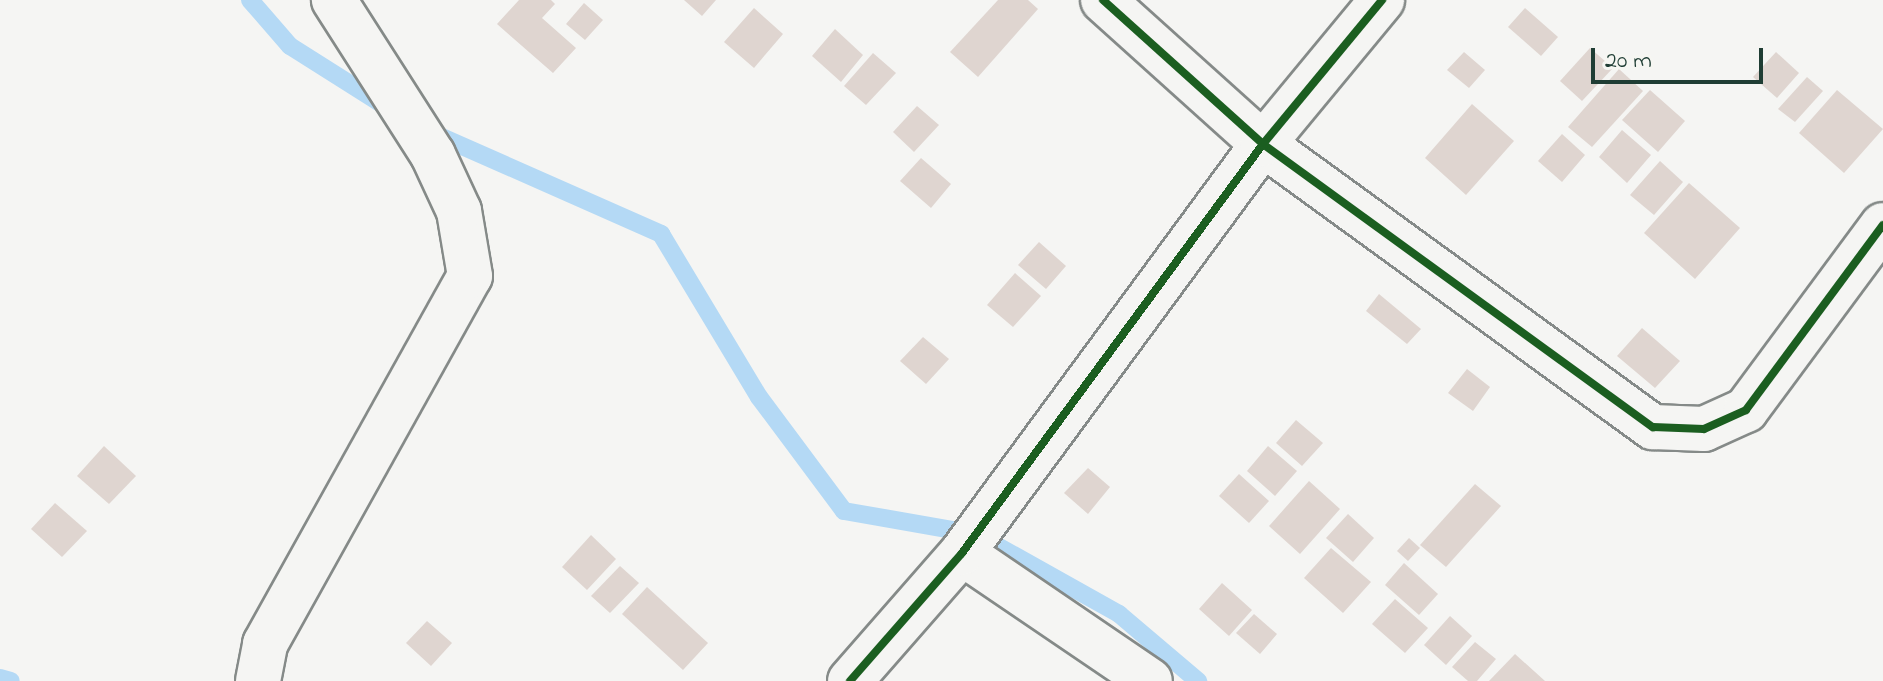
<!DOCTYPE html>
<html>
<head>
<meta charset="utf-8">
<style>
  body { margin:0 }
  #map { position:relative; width:1883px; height:681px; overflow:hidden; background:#f5f5f3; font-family:"Indie Flower",sans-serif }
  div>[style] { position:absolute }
  .stream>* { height:18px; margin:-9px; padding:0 9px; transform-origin:9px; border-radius:9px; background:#b4d9f5 }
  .building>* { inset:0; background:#dfd5d0 }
  .roads { filter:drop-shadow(2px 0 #858a88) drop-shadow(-2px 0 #858a88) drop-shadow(0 2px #858a88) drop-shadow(0 -2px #858a88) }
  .street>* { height:44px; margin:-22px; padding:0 22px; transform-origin:22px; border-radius:22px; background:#f5f5f3 }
  .cycleway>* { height:8px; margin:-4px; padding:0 4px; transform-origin:4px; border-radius:4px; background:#1b5e20 }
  span { translate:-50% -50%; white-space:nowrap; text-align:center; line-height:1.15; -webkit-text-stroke:6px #f6f6f2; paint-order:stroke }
  .scale { position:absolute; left:1591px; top:48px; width:172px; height:36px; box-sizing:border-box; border:4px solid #1f3d34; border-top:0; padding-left:10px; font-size:24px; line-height:28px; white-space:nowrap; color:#1f3d34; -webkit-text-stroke:6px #f6f6f2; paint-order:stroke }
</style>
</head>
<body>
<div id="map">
  <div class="stream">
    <i style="left:250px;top:0;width:61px;rotate:49deg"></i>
    <i style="left:290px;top:46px;width:116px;rotate:32.3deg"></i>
    <i style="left:428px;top:131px;width:255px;rotate:23.8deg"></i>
    <i style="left:661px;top:234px;width:190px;rotate:59deg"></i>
    <i style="left:759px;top:397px;width:142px;rotate:53.3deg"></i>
    <i style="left:844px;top:511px;width:134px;rotate:9.9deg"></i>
    <i style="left:976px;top:534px;width:164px;rotate:29.2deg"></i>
    <i style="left:1119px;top:614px;width:104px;rotate:40.3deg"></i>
    <i style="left:0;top:678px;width:11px;rotate:15deg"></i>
  </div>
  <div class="building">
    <i style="clip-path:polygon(519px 0,551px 0,555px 4px,542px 18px,576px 48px,553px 73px,497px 24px)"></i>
    <i style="clip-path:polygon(684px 0,716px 0,702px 16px)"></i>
    <i style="clip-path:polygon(998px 0,1028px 0,1038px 9px,978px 77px,950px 52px)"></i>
    <i style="clip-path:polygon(584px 3px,603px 20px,585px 40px,566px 24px)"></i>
    <i style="clip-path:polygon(754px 8px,783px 34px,754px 68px,724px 42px)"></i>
    <i style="clip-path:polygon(1525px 8px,1558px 37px,1541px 56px,1508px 27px)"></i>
    <i style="clip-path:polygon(835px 29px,863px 55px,841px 82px,812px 56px)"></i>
    <i style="clip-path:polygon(1590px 48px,1613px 68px,1582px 101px,1560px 81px)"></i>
    <i style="clip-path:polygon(1464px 52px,1485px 70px,1469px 88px,1447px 70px)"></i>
    <i style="clip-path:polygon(1776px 52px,1799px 73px,1777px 98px,1753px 77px)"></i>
    <i style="clip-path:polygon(873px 53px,896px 73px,866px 105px,844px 86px)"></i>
    <i style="clip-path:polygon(1619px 69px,1643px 91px,1592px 147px,1568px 127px)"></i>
    <i style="clip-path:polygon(1807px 77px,1823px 91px,1795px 122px,1778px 109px)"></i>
    <i style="clip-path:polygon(1650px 90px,1685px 121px,1658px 152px,1622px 120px)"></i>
    <i style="clip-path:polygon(1837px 90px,1883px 129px,1844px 173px,1799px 133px)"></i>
    <i style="clip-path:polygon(1472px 104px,1514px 141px,1466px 195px,1425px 158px)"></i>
    <i style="clip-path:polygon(917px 106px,939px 125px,914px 152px,893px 132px)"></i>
    <i style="clip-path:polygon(1622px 130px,1651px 155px,1627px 183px,1599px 157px)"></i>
    <i style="clip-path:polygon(1562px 134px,1585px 155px,1562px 182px,1538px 161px)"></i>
    <i style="clip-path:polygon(921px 158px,951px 184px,931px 208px,900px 181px)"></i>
    <i style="clip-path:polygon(1660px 161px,1683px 182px,1654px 215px,1630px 195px)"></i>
    <i style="clip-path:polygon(1689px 183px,1740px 228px,1695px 279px,1644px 233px)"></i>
    <i style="clip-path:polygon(1039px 242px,1066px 266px,1046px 289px,1018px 265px)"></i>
    <i style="clip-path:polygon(1015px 273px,1041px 296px,1013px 327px,987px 305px)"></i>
    <i style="clip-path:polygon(1379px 294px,1421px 329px,1407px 344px,1366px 311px)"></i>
    <i style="clip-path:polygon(1642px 328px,1680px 361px,1655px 388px,1617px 356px)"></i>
    <i style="clip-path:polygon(923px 337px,949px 359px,926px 384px,900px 361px)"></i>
    <i style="clip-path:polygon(1467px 369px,1490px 387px,1473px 411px,1448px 393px)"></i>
    <i style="clip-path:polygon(1296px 420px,1323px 443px,1302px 466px,1276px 443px)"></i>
    <i style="clip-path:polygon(104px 446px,136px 476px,109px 504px,77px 476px)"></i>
    <i style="clip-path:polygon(1268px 446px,1297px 471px,1275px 496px,1247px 471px)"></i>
    <i style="clip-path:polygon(1088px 468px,1110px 487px,1088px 514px,1064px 493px)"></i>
    <i style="clip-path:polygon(1239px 474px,1269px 501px,1249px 523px,1219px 496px)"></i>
    <i style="clip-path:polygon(1309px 481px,1340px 509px,1300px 554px,1269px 526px)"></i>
    <i style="clip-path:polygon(1475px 484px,1501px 506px,1446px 567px,1420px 545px)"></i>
    <i style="clip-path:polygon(55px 503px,87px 531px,62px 557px,31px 529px)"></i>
    <i style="clip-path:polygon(1348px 514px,1374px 538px,1353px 562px,1326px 538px)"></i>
    <i style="clip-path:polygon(591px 535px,616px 559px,587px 590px,562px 567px)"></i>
    <i style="clip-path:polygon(1409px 538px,1420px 548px,1408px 561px,1397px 551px)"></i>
    <i style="clip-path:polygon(1331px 548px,1371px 582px,1343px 613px,1304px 578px)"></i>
    <i style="clip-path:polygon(1404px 563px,1438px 594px,1419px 615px,1385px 585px)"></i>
    <i style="clip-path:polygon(620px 566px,639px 583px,610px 613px,591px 596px)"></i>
    <i style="clip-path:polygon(1222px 583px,1252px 610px,1229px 636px,1199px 609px)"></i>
    <i style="clip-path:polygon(647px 587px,708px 643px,683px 670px,622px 614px)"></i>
    <i style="clip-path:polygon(1395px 599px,1428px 628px,1405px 653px,1372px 624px)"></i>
    <i style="clip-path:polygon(1254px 614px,1277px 634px,1260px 654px,1236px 633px)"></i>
    <i style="clip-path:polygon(1450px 616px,1472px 636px,1446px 665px,1424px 645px)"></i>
    <i style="clip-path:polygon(427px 621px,452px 643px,431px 666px,406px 643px)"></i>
    <i style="clip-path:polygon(1475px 642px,1496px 659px,1477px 681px,1468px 681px,1452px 667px)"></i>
    <i style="clip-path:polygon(1515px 654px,1545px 681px,1489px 681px)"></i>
  </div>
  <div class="roads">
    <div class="street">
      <i style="left:1103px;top:0;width:215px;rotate:42deg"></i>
      <i style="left:1263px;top:144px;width:482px;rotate:36deg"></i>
      <i style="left:1653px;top:427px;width:51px;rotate:2.2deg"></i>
      <i style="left:1704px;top:429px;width:46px;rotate:-24.3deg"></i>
      <i style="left:1746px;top:410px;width:230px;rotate:-53.5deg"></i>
      <i style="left:962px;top:553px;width:227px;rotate:34.2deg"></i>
      <i style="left:258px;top:681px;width:38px;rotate:-79deg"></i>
      <i style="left:265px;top:644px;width:421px;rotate:-60.9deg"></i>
      <i style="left:470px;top:276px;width:66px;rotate:-99.6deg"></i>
      <i style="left:459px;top:211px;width:62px;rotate:-114.9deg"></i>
      <i style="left:433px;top:155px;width:184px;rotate:-122.6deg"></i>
      <i style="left:850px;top:681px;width:170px;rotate:-48.8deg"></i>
      <i style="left:962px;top:553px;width:508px;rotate:-53.65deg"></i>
      <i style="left:1263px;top:144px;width:187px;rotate:-50.4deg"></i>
    </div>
  </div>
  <div class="cycleway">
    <i style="left:1103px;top:0;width:215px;rotate:42deg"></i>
    <i style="left:1263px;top:144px;width:482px;rotate:36deg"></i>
    <i style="left:1653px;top:427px;width:51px;rotate:2.2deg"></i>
    <i style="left:1704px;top:429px;width:46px;rotate:-24.3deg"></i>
    <i style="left:1746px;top:410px;width:230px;rotate:-53.5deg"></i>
    <i style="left:850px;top:681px;width:170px;rotate:-48.8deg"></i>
    <i style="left:962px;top:553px;width:508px;rotate:-53.65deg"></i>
    <i style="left:1263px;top:144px;width:187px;rotate:-50.4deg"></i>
  </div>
  <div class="scale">20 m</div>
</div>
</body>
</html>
